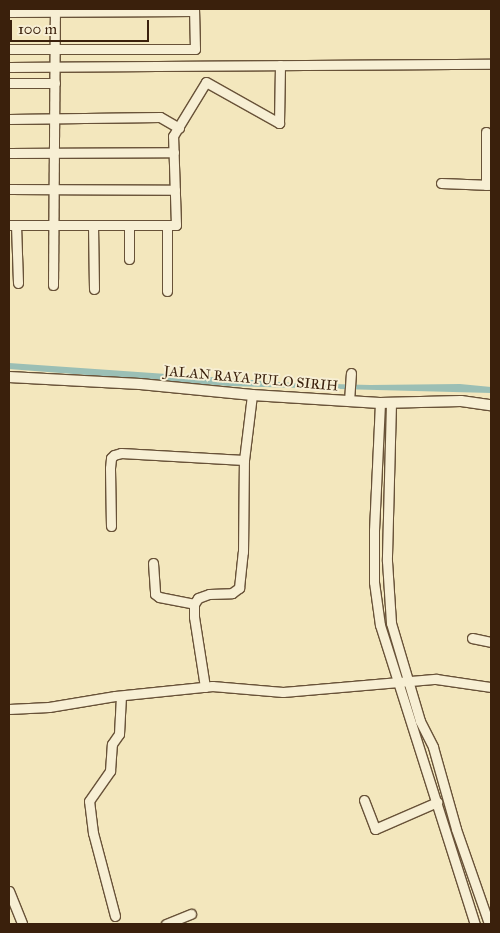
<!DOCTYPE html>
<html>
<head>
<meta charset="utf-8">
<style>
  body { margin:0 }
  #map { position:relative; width:500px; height:933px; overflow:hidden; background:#f3e7bd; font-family:"IM FELL Great Primer",serif }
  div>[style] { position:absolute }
  .water>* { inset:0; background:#9bbfb5 }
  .roads { filter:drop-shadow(1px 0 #685238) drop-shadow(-1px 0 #685238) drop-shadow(0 1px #685238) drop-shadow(0 -1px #685238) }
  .minor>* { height:9px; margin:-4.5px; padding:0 4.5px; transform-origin:4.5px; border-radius:4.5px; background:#f7efd4 }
  .tertiary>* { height:10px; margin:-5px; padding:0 5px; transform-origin:5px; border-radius:5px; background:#f7efd4 }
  span { translate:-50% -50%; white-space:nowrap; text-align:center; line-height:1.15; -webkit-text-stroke:4px #f7efd4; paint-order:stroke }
  .street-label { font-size:14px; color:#3a200c }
  .frame { position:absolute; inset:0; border:10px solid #3a200c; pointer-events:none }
  .scale { position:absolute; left:10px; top:20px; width:139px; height:22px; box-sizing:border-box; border:2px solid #3a200c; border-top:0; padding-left:6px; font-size:15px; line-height:18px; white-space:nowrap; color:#3a200c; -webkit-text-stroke:4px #f7efd4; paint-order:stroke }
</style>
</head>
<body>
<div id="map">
  <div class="water">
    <i style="clip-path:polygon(9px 363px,295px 383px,370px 385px,460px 384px,491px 387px,491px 393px,228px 386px,9px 369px)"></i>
  </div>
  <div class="roads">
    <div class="minor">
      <i style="left:9px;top:12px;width:185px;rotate:-0.3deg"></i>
      <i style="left:9px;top:49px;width:186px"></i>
      <i style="left:195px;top:49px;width:40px;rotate:-91.4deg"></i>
      <i style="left:9px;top:67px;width:482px;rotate:-0.4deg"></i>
      <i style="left:9px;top:83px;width:46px"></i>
      <i style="left:9px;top:119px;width:151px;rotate:-0.8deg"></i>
      <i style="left:160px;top:117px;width:22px;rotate:30deg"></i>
      <i style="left:9px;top:153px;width:165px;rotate:-0.3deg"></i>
      <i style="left:441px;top:183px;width:50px;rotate:2.3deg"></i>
      <i style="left:486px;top:185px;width:53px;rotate:-90deg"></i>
      <i style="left:9px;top:189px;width:166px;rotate:0.3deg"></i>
      <i style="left:9px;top:225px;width:167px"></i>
      <i style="left:176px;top:225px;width:89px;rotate:-91.9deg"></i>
      <i style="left:173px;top:136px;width:63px;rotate:-58.6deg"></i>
      <i style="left:206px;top:82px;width:84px;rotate:29.3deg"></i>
      <i style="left:279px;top:123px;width:58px;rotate:-89deg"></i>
      <i style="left:16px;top:225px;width:58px;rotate:88deg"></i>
      <i style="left:93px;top:225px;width:64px;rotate:89.1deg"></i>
      <i style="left:129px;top:225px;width:34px;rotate:90deg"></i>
      <i style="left:53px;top:285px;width:276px;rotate:-89.6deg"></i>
      <i style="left:167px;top:291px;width:66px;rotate:-90deg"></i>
      <i style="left:349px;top:401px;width:28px;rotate:-86deg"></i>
      <i style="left:380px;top:403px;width:128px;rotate:92.7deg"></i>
      <i style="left:374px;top:531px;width:51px;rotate:90deg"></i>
      <i style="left:374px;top:582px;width:43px;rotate:82.1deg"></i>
      <i style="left:380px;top:625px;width:314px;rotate:72.4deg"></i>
      <i style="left:391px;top:403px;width:158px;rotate:91.5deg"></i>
      <i style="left:387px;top:561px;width:62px;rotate:86.3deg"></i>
      <i style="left:391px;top:623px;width:102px;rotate:73.5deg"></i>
      <i style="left:420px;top:721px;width:29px;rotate:63deg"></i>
      <i style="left:433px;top:747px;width:85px;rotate:74.3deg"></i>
      <i style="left:456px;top:829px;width:101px;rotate:70.8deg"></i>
      <i style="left:111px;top:526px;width:58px;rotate:-91deg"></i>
      <i style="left:110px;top:468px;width:10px;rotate:-84deg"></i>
      <i style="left:111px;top:458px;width:4px;rotate:-45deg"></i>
      <i style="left:114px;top:455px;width:7px;rotate:-16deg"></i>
      <i style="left:121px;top:453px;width:123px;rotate:3.3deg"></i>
      <i style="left:153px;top:563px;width:31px;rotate:86deg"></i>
      <i style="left:155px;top:594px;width:5px;rotate:37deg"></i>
      <i style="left:159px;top:597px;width:36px;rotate:11deg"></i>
      <i style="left:472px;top:638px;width:19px;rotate:12deg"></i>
      <i style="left:205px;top:687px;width:71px;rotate:-98.9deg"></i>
      <i style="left:194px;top:617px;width:13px;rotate:-90deg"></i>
      <i style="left:194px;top:604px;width:7px;rotate:-56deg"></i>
      <i style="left:198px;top:598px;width:12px;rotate:-20deg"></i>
      <i style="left:209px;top:594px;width:23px;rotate:-2deg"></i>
      <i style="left:232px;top:593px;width:9px;rotate:-36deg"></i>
      <i style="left:239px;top:588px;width:36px;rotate:-84deg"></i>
      <i style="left:243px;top:552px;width:92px;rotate:-89.4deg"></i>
      <i style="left:244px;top:460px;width:65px;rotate:-83deg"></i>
      <i style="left:9px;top:709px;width:40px;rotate:-2.9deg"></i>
      <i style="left:49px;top:707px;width:67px;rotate:-9.5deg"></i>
      <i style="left:115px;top:696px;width:98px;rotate:-5.9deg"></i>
      <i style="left:212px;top:686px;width:71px;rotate:4.8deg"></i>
      <i style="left:283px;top:692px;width:154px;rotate:-4.9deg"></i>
      <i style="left:436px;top:679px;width:56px;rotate:8.3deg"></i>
      <i style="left:364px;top:800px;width:31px;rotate:69deg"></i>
      <i style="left:375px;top:829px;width:68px;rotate:-23.5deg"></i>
      <i style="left:9px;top:891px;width:35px;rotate:68deg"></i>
      <i style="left:115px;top:916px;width:86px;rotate:-104.8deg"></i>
      <i style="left:93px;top:833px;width:32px;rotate:-97deg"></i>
      <i style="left:89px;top:801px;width:37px;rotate:-55deg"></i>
      <i style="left:110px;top:771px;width:27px;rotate:-86deg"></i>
      <i style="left:112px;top:744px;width:12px;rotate:-55deg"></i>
      <i style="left:119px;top:734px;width:38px;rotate:-87deg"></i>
      <i style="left:166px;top:924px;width:27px;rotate:-22deg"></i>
    </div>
    <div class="tertiary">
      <i style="left:9px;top:377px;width:131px;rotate:3.1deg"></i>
      <i style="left:140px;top:384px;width:113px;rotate:5.6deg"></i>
      <i style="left:252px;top:395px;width:128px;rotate:3.6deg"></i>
      <i style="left:380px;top:403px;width:81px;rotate:-1.4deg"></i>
      <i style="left:461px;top:401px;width:30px;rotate:8deg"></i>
    </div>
  </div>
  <div class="street-label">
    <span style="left:251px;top:379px;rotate:5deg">JALAN RAYA PULO SIRIH</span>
  </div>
  <div class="frame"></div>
  <div class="scale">100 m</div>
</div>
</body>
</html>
